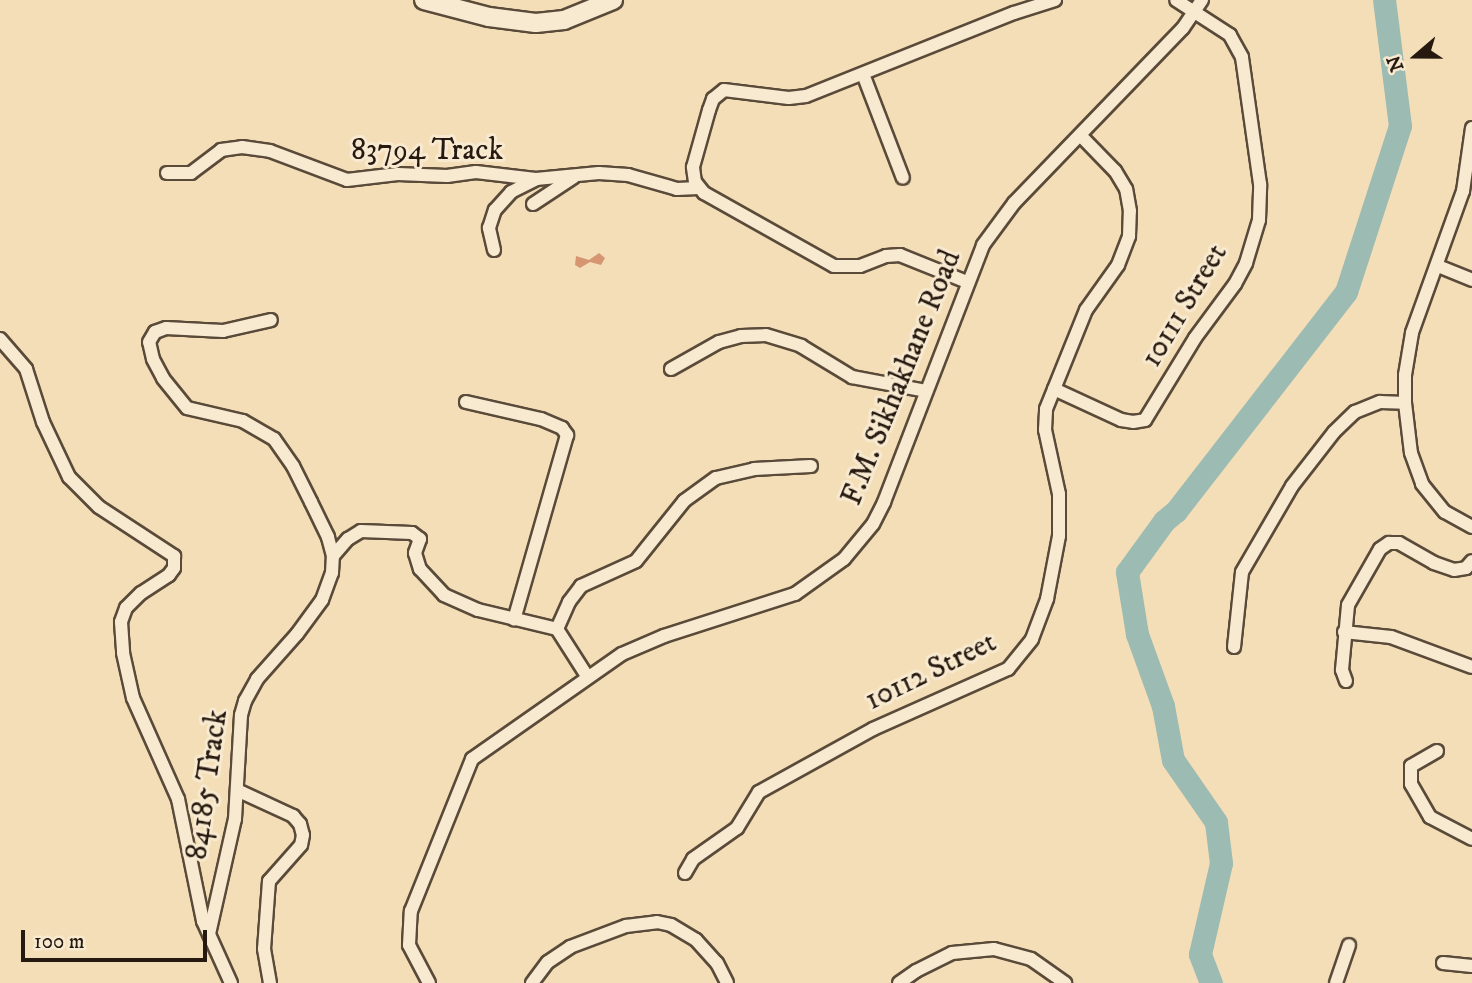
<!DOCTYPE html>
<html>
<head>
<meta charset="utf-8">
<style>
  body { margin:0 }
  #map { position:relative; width:1472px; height:983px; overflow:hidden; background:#f4deb7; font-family:"IM FELL DW Pica",serif }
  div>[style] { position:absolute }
  .river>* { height:23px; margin:-11.5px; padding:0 11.5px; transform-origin:11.5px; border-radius:11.5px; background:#9cbbb3 }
  .building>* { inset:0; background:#d69672 }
  .roads { filter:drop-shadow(2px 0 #5a4a39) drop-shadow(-2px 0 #5a4a39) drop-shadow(0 2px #5a4a39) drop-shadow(0 -2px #5a4a39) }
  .street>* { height:12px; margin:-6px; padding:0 6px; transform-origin:6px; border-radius:6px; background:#f8ead0 }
  .secondary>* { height:18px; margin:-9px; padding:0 9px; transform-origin:9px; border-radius:9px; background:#f8ead0 }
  span { translate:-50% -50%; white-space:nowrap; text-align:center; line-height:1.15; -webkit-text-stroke:6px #f8ead0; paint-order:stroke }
  .street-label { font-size:30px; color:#26190f }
  .north { position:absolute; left:1381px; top:21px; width:70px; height:70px; -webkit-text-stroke:5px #f8ead0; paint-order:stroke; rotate:250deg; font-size:19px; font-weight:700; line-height:28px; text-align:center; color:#26190f }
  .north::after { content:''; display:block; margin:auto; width:24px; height:32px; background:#26190f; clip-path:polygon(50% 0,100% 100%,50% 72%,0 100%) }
  .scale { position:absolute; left:21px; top:930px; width:186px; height:32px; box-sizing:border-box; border:4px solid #26190f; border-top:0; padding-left:9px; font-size:21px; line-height:24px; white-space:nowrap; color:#26190f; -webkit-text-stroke:5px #f8ead0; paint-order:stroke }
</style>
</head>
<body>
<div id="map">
  <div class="river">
    <i style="left:1211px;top:983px;width:31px;rotate:-111deg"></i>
    <i style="left:1200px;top:954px;width:93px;rotate:-77deg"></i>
    <i style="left:1221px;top:863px;width:41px;rotate:-97deg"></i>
    <i style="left:1216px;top:822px;width:75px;rotate:-124.7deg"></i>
    <i style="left:1173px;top:760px;width:55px;rotate:-100.5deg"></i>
    <i style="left:1163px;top:706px;width:77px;rotate:-109.9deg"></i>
    <i style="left:1137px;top:634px;width:63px;rotate:-99.2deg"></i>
    <i style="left:1127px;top:572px;width:63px;rotate:-54deg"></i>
    <i style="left:1164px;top:521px;width:16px;rotate:-40deg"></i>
    <i style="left:1176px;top:511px;width:277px;rotate:-52.2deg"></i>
    <i style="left:1346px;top:292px;width:175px;rotate:-72deg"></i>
    <i style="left:1400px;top:126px;width:127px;rotate:-97.2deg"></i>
  </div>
  <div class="building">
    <i style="clip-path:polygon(599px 253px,605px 258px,601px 265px,590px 262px,580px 268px,575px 265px,576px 256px,589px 260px)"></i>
  </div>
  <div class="roads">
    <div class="street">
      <i style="left:863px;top:74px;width:111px;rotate:69deg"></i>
      <i style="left:1472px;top:128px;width:64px;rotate:98.1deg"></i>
      <i style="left:1463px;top:191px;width:151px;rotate:109.8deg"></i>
      <i style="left:1412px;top:333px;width:43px;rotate:99.5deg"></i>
      <i style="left:1405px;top:375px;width:28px;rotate:90deg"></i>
      <i style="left:1405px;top:403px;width:50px;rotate:83.2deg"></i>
      <i style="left:1411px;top:453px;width:33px;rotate:70deg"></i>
      <i style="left:1422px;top:484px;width:36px;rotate:51deg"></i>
      <i style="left:1445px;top:512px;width:31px;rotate:29deg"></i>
      <i style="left:167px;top:173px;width:24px"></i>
      <i style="left:191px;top:173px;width:38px;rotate:-37deg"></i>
      <i style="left:221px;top:150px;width:21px;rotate:-8deg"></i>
      <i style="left:242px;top:147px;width:28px;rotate:8deg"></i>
      <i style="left:270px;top:151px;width:82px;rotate:20.6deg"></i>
      <i style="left:347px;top:180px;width:51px;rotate:-6.7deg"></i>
      <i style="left:398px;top:174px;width:49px;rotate:2.3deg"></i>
      <i style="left:447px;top:176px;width:29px;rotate:-8deg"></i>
      <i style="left:476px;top:172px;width:60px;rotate:6.7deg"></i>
      <i style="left:536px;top:179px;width:63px;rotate:-5.4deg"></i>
      <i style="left:599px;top:173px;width:29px;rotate:4deg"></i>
      <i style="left:628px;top:175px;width:51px;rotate:15.9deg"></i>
      <i style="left:677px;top:189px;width:21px;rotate:-3deg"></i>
      <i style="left:533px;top:204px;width:49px;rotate:-33.4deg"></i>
      <i style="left:494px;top:250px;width:23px;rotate:-103deg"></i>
      <i style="left:489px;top:228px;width:19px;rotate:-72deg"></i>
      <i style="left:495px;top:210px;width:24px;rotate:-48deg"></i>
      <i style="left:511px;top:192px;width:28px;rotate:-27deg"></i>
      <i style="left:1438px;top:266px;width:37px;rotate:22deg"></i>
      <i style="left:967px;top:282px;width:72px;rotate:-158.1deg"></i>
      <i style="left:900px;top:255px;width:14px;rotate:176deg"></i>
      <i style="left:886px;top:256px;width:28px;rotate:159deg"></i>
      <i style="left:860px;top:266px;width:26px;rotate:180deg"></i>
      <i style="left:834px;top:266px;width:149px;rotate:-150.7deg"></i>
      <i style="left:704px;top:193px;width:14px;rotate:-129deg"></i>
      <i style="left:695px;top:182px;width:15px;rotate:-98deg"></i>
      <i style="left:693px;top:167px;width:59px;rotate:-74.3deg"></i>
      <i style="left:709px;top:110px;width:12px;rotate:-70deg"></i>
      <i style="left:713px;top:99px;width:14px;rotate:-39deg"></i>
      <i style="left:724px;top:90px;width:65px;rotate:7deg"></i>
      <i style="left:789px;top:98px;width:17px;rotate:-7deg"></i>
      <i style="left:806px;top:96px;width:224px;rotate:-21.8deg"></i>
      <i style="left:1014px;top:13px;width:43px;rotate:-17.6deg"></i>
      <i style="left:0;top:339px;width:40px;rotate:49deg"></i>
      <i style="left:26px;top:369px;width:56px;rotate:72.2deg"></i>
      <i style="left:43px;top:422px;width:61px;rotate:64.7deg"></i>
      <i style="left:69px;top:477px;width:42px;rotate:45deg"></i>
      <i style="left:99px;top:507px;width:90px;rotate:33.2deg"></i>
      <i style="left:174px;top:556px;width:12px;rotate:90deg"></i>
      <i style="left:174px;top:568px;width:9px;rotate:126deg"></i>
      <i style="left:169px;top:575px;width:33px;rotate:147deg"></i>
      <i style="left:141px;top:593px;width:21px;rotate:135deg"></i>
      <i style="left:126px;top:608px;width:15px;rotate:110deg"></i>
      <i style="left:121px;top:622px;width:31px;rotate:86deg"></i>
      <i style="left:123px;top:653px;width:46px;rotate:77.5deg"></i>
      <i style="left:133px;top:698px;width:111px;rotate:66deg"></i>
      <i style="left:178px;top:799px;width:125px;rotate:78.4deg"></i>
      <i style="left:203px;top:921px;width:68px;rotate:65.7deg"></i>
      <i style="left:671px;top:369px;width:55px;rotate:-29.4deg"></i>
      <i style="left:719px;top:342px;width:23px;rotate:-15deg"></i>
      <i style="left:741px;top:336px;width:25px;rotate:-2deg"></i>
      <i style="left:766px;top:335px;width:37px;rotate:17deg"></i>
      <i style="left:801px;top:346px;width:60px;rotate:31.3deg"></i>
      <i style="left:852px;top:377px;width:75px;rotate:10.7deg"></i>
      <i style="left:1054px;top:389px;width:74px;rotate:24.8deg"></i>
      <i style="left:1121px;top:420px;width:12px;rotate:9deg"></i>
      <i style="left:1133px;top:422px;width:12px;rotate:-9deg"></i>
      <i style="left:1145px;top:420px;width:96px;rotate:-58.6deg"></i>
      <i style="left:1195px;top:338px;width:67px;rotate:-53.5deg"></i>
      <i style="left:1235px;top:284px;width:24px;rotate:-62deg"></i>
      <i style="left:1246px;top:263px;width:45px;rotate:-73.2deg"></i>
      <i style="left:1259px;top:220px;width:36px;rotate:-88deg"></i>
      <i style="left:1260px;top:184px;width:128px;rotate:-98.1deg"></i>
      <i style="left:1242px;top:57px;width:25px;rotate:-119deg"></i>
      <i style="left:1230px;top:35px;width:64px;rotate:-147.1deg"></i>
      <i style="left:466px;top:402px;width:77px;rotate:12.8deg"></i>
      <i style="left:541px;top:419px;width:23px;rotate:23deg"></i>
      <i style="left:562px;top:428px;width:9px;rotate:54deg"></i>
      <i style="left:567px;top:435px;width:192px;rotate:106deg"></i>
      <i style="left:333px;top:556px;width:23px;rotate:-49deg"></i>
      <i style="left:348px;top:539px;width:15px;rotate:-32deg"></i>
      <i style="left:361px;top:531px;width:51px;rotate:2.2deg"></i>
      <i style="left:412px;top:533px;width:10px;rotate:37deg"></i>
      <i style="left:420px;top:539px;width:15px;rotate:110deg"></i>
      <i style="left:415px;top:553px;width:17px;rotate:73deg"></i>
      <i style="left:420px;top:569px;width:35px;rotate:47deg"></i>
      <i style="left:444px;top:595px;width:37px;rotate:24deg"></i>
      <i style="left:478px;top:610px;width:81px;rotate:13.5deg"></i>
      <i style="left:1344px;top:632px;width:47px;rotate:6.1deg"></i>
      <i style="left:1391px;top:637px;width:86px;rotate:20.3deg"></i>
      <i style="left:1234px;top:647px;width:75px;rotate:-83.9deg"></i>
      <i style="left:1242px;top:572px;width:99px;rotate:-59.8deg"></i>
      <i style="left:1292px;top:486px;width:68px;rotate:-52.1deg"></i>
      <i style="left:1334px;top:432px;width:29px;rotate:-44deg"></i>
      <i style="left:1355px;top:412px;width:27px;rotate:-22deg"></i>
      <i style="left:1380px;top:402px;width:25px;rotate:2deg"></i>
      <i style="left:587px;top:676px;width:56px;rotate:-122.6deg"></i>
      <i style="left:557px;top:629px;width:30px;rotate:-66deg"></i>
      <i style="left:569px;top:602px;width:20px;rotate:-53deg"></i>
      <i style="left:581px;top:586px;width:60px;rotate:-24.4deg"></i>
      <i style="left:636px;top:561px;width:77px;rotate:-51.3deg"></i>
      <i style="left:684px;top:501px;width:39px;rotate:-36deg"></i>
      <i style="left:716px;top:478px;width:39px;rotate:-13deg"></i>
      <i style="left:754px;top:469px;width:57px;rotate:-3deg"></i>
      <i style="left:1346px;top:681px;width:12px;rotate:-110deg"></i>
      <i style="left:1342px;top:670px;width:65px;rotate:-84.7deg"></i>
      <i style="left:1348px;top:605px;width:64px;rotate:-60.3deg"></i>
      <i style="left:1380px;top:549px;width:11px;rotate:-34deg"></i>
      <i style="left:1389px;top:543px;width:10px"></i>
      <i style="left:1399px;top:543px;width:40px;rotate:29.7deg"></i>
      <i style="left:1434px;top:563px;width:21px;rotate:19deg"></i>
      <i style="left:1454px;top:570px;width:12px;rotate:-9deg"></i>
      <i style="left:1466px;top:568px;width:9px;rotate:-49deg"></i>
      <i style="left:1437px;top:751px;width:30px;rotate:150deg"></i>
      <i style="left:1411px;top:766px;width:18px;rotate:90deg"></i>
      <i style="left:1411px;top:784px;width:38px;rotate:60deg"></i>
      <i style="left:1430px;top:817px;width:47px;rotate:27.6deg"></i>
      <i style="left:239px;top:791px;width:60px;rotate:24.8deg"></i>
      <i style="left:293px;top:816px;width:11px;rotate:49deg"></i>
      <i style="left:300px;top:824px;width:11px;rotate:75deg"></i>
      <i style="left:303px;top:835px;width:10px;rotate:101deg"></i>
      <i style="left:301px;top:845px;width:48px;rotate:131.6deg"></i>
      <i style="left:269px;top:881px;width:68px;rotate:94.2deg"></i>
      <i style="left:264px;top:949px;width:35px;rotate:80deg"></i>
      <i style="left:685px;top:873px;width:16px;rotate:-60deg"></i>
      <i style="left:693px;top:859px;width:54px;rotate:-35.2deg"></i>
      <i style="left:737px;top:828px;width:42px;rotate:-58.6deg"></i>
      <i style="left:759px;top:792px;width:130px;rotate:-28.9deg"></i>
      <i style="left:873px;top:729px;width:148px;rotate:-24deg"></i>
      <i style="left:1008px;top:669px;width:38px;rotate:-51deg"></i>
      <i style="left:1032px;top:639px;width:43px;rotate:-69.4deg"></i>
      <i style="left:1047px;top:599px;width:64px;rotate:-79.2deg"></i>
      <i style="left:1059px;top:536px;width:42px;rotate:-90deg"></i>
      <i style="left:1059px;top:494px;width:66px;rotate:-102.3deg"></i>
      <i style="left:1045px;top:430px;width:21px;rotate:-87deg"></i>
      <i style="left:1046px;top:409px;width:107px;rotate:-68deg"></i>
      <i style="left:1086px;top:310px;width:55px;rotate:-54.6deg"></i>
      <i style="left:1118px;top:265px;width:31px;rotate:-69deg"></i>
      <i style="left:1129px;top:236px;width:25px;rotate:-88deg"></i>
      <i style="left:1130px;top:211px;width:22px;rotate:-100deg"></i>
      <i style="left:1126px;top:189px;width:21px;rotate:-121deg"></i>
      <i style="left:1115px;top:171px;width:50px;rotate:-134.2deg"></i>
      <i style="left:209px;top:934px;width:118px;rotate:-77.3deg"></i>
      <i style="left:235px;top:819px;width:104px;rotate:-86.7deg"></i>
      <i style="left:241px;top:715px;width:15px;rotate:-74deg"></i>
      <i style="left:245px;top:701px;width:25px;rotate:-61deg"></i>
      <i style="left:257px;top:679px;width:60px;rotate:-48.4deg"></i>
      <i style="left:297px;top:634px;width:42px;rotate:-53.7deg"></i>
      <i style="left:322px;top:600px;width:29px;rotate:-70deg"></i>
      <i style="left:332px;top:573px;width:17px;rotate:-87deg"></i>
      <i style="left:333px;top:556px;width:20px;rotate:-105deg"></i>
      <i style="left:328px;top:537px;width:39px;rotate:-116deg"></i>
      <i style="left:311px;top:502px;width:40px;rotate:-116.6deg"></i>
      <i style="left:293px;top:466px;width:33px;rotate:-125deg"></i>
      <i style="left:274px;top:439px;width:36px;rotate:-150deg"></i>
      <i style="left:243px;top:421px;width:57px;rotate:-166.9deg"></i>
      <i style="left:187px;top:408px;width:38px;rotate:-129deg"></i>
      <i style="left:163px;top:378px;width:21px;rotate:-118deg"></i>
      <i style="left:153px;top:359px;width:17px;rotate:-103deg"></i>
      <i style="left:149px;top:342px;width:12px;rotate:-59deg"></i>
      <i style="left:155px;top:332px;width:12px;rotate:-20deg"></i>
      <i style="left:166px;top:328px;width:57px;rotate:3deg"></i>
      <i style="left:223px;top:331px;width:49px;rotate:-12.9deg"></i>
      <i style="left:1443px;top:963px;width:29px;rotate:6deg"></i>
      <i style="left:429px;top:983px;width:43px;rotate:-117.8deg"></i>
      <i style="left:409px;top:945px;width:34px;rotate:-87deg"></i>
      <i style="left:411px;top:911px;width:164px;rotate:-68.1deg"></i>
      <i style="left:472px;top:759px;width:183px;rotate:-35deg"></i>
      <i style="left:622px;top:654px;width:46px;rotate:-23.2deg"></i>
      <i style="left:664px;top:636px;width:138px;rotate:-17.8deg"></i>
      <i style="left:795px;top:594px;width:60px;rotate:-35.5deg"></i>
      <i style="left:844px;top:559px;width:45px;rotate:-50.4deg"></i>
      <i style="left:873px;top:524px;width:25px;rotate:-63deg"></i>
      <i style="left:884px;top:502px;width:275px;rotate:-68.9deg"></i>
      <i style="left:983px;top:245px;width:52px;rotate:-53.6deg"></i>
      <i style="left:1014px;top:203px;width:243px;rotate:-46deg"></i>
      <i style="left:1183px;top:28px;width:34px;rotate:-56deg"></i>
      <i style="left:532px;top:983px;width:26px;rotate:-53deg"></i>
      <i style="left:548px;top:962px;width:27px;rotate:-34deg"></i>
      <i style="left:570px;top:947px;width:60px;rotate:-20.6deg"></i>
      <i style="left:626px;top:926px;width:31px;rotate:-7deg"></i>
      <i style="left:657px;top:922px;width:14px;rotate:12deg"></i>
      <i style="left:671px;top:925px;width:29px;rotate:31deg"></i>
      <i style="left:696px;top:940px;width:31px;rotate:48deg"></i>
      <i style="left:717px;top:963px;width:22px;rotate:63deg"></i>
      <i style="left:899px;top:983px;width:21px;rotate:-35deg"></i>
      <i style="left:916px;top:971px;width:40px;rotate:-26.6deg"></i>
      <i style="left:952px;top:953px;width:42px;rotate:-5.4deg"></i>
      <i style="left:994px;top:949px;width:38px;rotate:15deg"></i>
      <i style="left:1031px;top:959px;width:42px;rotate:35.2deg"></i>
      <i style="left:1336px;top:983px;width:40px;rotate:-71.1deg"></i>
    </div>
    <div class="secondary">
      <i style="left:424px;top:0;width:67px;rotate:14.7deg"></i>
      <i style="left:489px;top:17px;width:47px;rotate:7.3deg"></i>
      <i style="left:536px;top:23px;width:28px;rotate:-6deg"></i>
      <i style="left:564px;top:20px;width:53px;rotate:-22.2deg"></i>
    </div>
  </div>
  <div class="street-label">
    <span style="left:427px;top:151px">83794 Track</span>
    <span style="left:1185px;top:306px;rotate:-59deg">10111 Street</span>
    <span style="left:902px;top:378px;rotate:-68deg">F.M. Sikhakhane Road</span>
    <span style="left:931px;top:672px;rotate:-26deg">10112 Street</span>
    <span style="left:208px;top:785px;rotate:-82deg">84185 Track</span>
  </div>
  <div class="north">N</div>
  <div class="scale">100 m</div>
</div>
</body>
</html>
